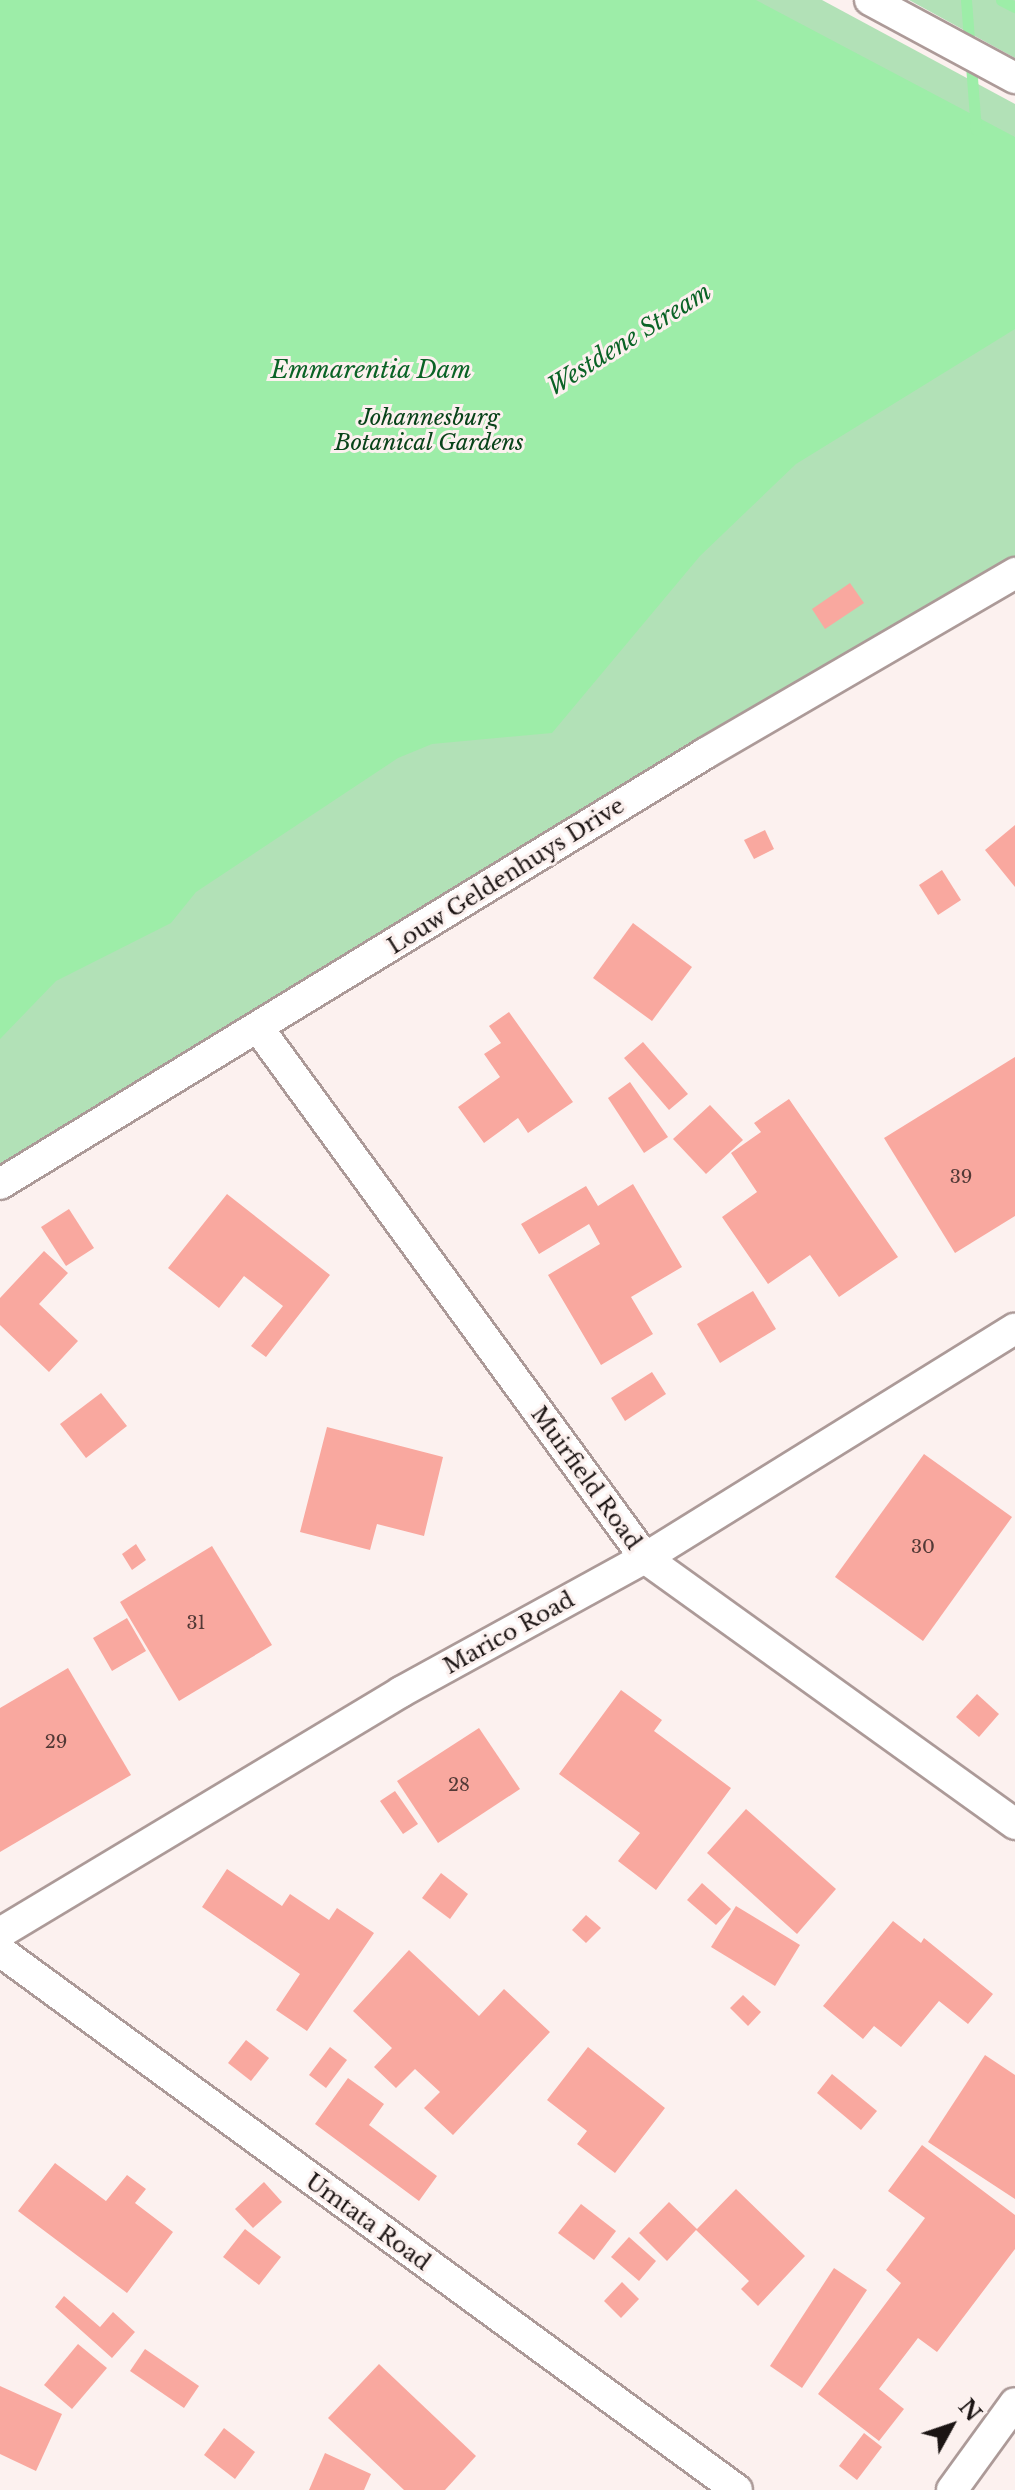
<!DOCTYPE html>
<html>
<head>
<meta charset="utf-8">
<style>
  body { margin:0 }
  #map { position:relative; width:1015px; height:2490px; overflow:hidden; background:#fcf1ef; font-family:"Libre Baskerville",serif }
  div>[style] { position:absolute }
  .green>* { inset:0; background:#b2e1b7 }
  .water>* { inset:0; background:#9deda8 }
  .stream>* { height:11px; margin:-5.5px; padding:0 5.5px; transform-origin:5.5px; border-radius:5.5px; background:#9deda8 }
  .building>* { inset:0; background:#f9a89f }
  .roads { filter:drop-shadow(2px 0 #ac9a98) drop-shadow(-2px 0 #ac9a98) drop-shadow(0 2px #ac9a98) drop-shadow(0 -2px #ac9a98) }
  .street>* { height:30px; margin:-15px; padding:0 15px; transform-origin:15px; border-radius:15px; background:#fff }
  span { translate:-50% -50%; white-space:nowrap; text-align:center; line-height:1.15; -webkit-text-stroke:6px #fcf1ef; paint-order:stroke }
  .number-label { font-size:18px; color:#523936 }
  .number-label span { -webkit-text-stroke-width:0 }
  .park-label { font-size:22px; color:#084319; font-style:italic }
  .street-label { font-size:22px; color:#1b1413 }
  .water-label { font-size:24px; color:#0a6326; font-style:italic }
  .north { position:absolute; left:911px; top:2386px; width:80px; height:80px; -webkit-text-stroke:6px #fcf1ef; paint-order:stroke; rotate:50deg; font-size:22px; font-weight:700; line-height:32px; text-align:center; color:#1b1413 }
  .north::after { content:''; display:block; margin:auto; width:28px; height:36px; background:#1b1413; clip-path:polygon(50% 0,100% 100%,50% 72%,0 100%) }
</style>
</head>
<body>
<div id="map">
  <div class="green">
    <i style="clip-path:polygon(0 0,822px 0,1015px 104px,1015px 571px,0 1192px)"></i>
    <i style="clip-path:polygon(909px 0,1015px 0,1015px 58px)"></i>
  </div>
  <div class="water">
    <i style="clip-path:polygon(0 0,756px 0,1015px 137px,1015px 329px,796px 464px,700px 556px,552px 733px,432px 744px,398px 758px,196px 892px,171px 923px,56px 981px,0 1039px)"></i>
  </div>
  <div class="stream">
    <i style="left:966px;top:0;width:130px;rotate:85.6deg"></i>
    <i style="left:1001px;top:0;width:16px;rotate:27deg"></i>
  </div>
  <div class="building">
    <i style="clip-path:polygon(850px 583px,864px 603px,825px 629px,812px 609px)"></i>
    <i style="clip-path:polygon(1015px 825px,1015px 887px,985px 850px)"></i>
    <i style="clip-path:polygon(765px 830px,774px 849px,754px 859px,744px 840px)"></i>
    <i style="clip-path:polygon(942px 870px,961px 900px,938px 915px,919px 885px)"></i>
    <i style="clip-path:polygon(633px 923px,692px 967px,652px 1021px,593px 978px)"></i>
    <i style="clip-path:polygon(509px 1012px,573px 1102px,528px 1133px,518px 1118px,484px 1143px,458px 1107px,500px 1077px,484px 1054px,501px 1043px,489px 1026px)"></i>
    <i style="clip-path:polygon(643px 1042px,688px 1094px,669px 1110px,624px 1058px)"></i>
    <i style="clip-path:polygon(1015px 1057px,1015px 1216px,955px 1253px,884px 1138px)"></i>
    <i style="clip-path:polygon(630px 1082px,668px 1137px,644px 1153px,608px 1098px)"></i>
    <i style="clip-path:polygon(789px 1099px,898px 1257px,839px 1297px,810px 1255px,768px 1284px,722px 1217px,757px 1192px,731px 1153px,761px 1132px,754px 1123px)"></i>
    <i style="clip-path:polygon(710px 1105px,743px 1140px,706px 1174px,673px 1139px)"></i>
    <i style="clip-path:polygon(633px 1184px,682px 1267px,631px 1297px,653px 1334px,601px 1365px,548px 1275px,600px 1244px,589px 1224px,539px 1254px,521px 1224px,586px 1186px,598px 1206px)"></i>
    <i style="clip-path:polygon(227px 1194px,330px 1275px,266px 1357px,251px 1346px,283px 1306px,244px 1276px,219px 1308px,168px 1268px)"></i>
    <i style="clip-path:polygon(69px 1209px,94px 1248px,66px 1266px,41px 1227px)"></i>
    <i style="clip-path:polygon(44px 1251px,68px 1273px,39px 1304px,78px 1341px,49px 1372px,0 1325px,0 1298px)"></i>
    <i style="clip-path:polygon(753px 1291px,776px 1329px,720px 1363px,697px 1324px)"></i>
    <i style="clip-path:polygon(652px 1372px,666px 1394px,625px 1421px,611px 1398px)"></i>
    <i style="clip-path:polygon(101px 1393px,127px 1426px,86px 1458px,60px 1424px)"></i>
    <i style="clip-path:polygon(327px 1427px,443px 1457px,424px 1536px,377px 1524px,370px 1550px,300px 1532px)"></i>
    <i style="clip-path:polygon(924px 1454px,1012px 1517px,923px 1641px,835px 1577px)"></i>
    <i style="clip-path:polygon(136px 1544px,146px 1560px,132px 1570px,122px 1554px)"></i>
    <i style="clip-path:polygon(212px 1546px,272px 1645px,179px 1701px,120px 1602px)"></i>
    <i style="clip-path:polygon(127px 1618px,146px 1651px,112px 1671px,93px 1638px)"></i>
    <i style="clip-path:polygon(68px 1668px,131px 1775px,0 1852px,0 1708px)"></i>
    <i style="clip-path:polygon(621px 1690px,662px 1720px,654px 1731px,731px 1788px,656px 1890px,618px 1861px,640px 1833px,559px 1774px)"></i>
    <i style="clip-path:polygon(977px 1694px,999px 1714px,979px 1737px,956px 1717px)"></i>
    <i style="clip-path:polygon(479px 1728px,520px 1789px,438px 1843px,397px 1781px)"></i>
    <i style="clip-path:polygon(395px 1791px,418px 1824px,403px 1834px,380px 1801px)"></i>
    <i style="clip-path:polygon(746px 1809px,836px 1889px,797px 1934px,707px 1853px)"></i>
    <i style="clip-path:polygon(227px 1869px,282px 1906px,290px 1894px,329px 1920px,337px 1908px,374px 1933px,307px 2031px,276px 2010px,300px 1974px,202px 1907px)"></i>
    <i style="clip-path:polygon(441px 1873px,468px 1894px,450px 1919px,422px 1898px)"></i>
    <i style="clip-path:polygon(702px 1883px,731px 1909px,716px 1925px,687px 1900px)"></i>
    <i style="clip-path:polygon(736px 1906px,800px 1945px,775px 1986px,711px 1947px)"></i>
    <i style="clip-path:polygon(586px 1915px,601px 1928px,586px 1943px,572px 1930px)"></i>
    <i style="clip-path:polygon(893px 1921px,921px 1943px,924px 1938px,993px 1994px,968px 2024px,939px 2001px,901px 2047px,874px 2026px,863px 2039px,823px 2006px)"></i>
    <i style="clip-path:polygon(409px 1950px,479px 2016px,504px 1989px,550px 2032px,453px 2135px,424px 2108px,440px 2092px,415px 2069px,396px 2088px,374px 2067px,392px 2048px,353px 2011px)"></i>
    <i style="clip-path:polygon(743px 1995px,761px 2012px,748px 2026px,730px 2008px)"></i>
    <i style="clip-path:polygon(246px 2040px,269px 2058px,251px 2081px,228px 2063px)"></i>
    <i style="clip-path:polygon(330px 2047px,347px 2060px,326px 2088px,309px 2075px)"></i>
    <i style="clip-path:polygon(588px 2047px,665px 2108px,615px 2173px,577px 2144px,587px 2131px,547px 2100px)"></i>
    <i style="clip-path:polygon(985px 2055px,1015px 2075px,1015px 2199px,928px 2142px)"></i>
    <i style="clip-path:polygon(832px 2074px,877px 2111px,861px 2130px,817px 2093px)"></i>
    <i style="clip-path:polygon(348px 2078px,384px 2104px,369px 2125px,437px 2176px,419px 2201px,315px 2124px)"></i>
    <i style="clip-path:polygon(922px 2145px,1015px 2215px,1015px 2249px,937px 2352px,918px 2338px,879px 2389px,904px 2409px,879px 2441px,818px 2394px,901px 2283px,886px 2270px,925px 2218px,888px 2191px)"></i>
    <i style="clip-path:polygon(55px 2163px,106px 2201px,127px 2175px,146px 2189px,135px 2203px,173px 2232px,127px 2293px,18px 2211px)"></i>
    <i style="clip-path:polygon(264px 2182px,282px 2202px,253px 2228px,235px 2209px)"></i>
    <i style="clip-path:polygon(736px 2189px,805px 2256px,758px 2306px,741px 2289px,749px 2281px,696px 2230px,667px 2261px,639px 2233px,669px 2202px,697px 2229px)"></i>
    <i style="clip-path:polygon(581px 2204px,616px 2231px,594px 2260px,558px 2233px)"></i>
    <i style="clip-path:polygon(245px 2229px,281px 2257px,259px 2285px,223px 2257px)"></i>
    <i style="clip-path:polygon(629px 2237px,656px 2261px,639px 2281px,611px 2257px)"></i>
    <i style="clip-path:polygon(834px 2268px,867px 2290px,802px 2388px,770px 2366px)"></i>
    <i style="clip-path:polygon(622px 2282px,639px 2299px,621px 2318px,604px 2301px)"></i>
    <i style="clip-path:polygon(64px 2296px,100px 2327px,113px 2312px,135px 2332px,112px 2358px,55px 2307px)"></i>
    <i style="clip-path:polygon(78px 2344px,107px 2368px,72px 2409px,44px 2385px)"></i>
    <i style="clip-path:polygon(145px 2349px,199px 2386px,184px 2408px,130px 2371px)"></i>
    <i style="clip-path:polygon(379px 2364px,476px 2456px,445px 2490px,404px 2490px,328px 2418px)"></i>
    <i style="clip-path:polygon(0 2386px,62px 2414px,36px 2471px,0 2454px)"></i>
    <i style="clip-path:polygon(224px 2428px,255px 2452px,235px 2479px,204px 2455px)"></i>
    <i style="clip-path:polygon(864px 2433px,882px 2447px,857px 2480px,839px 2466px)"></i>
    <i style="clip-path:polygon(325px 2453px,371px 2474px,364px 2490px,309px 2490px)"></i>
  </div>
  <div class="roads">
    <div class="street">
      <i style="left:870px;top:0;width:165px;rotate:28.3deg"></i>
      <i style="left:259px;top:1029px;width:655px;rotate:53.88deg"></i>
      <i style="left:645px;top:1558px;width:456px;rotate:35.7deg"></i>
      <i style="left:0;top:1184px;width:827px;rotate:-31.4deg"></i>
      <i style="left:706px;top:753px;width:358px;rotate:-30.2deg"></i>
      <i style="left:0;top:1933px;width:468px;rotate:-31deg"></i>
      <i style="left:401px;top:1692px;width:278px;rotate:-28.8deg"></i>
      <i style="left:645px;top:1558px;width:435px;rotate:-31.8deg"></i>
      <i style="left:0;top:1951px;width:913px;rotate:36.18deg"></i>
      <i style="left:952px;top:2490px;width:107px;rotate:-54.1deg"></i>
    </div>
  </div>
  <div class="number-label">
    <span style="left:961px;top:1177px">39</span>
    <span style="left:923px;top:1547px">30</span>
    <span style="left:196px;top:1623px">31</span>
    <span style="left:56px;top:1742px">29</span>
    <span style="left:459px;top:1785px">28</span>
  </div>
  <div class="park-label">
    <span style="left:429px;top:430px">Johannesburg<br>Botanical Gardens</span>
  </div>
  <div class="street-label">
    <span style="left:506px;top:876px;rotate:-32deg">Louw Geldenhuys Drive</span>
    <span style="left:586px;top:1478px;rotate:54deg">Muirfield Road</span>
    <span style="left:509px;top:1633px;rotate:-29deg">Marico Road</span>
    <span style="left:368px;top:2222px;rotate:36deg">Umtata Road</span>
  </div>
  <div class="water-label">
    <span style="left:629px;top:339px;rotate:-32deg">Westdene Stream</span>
    <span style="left:371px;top:370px">Emmarentia Dam</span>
  </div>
  <div class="north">N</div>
</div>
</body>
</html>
